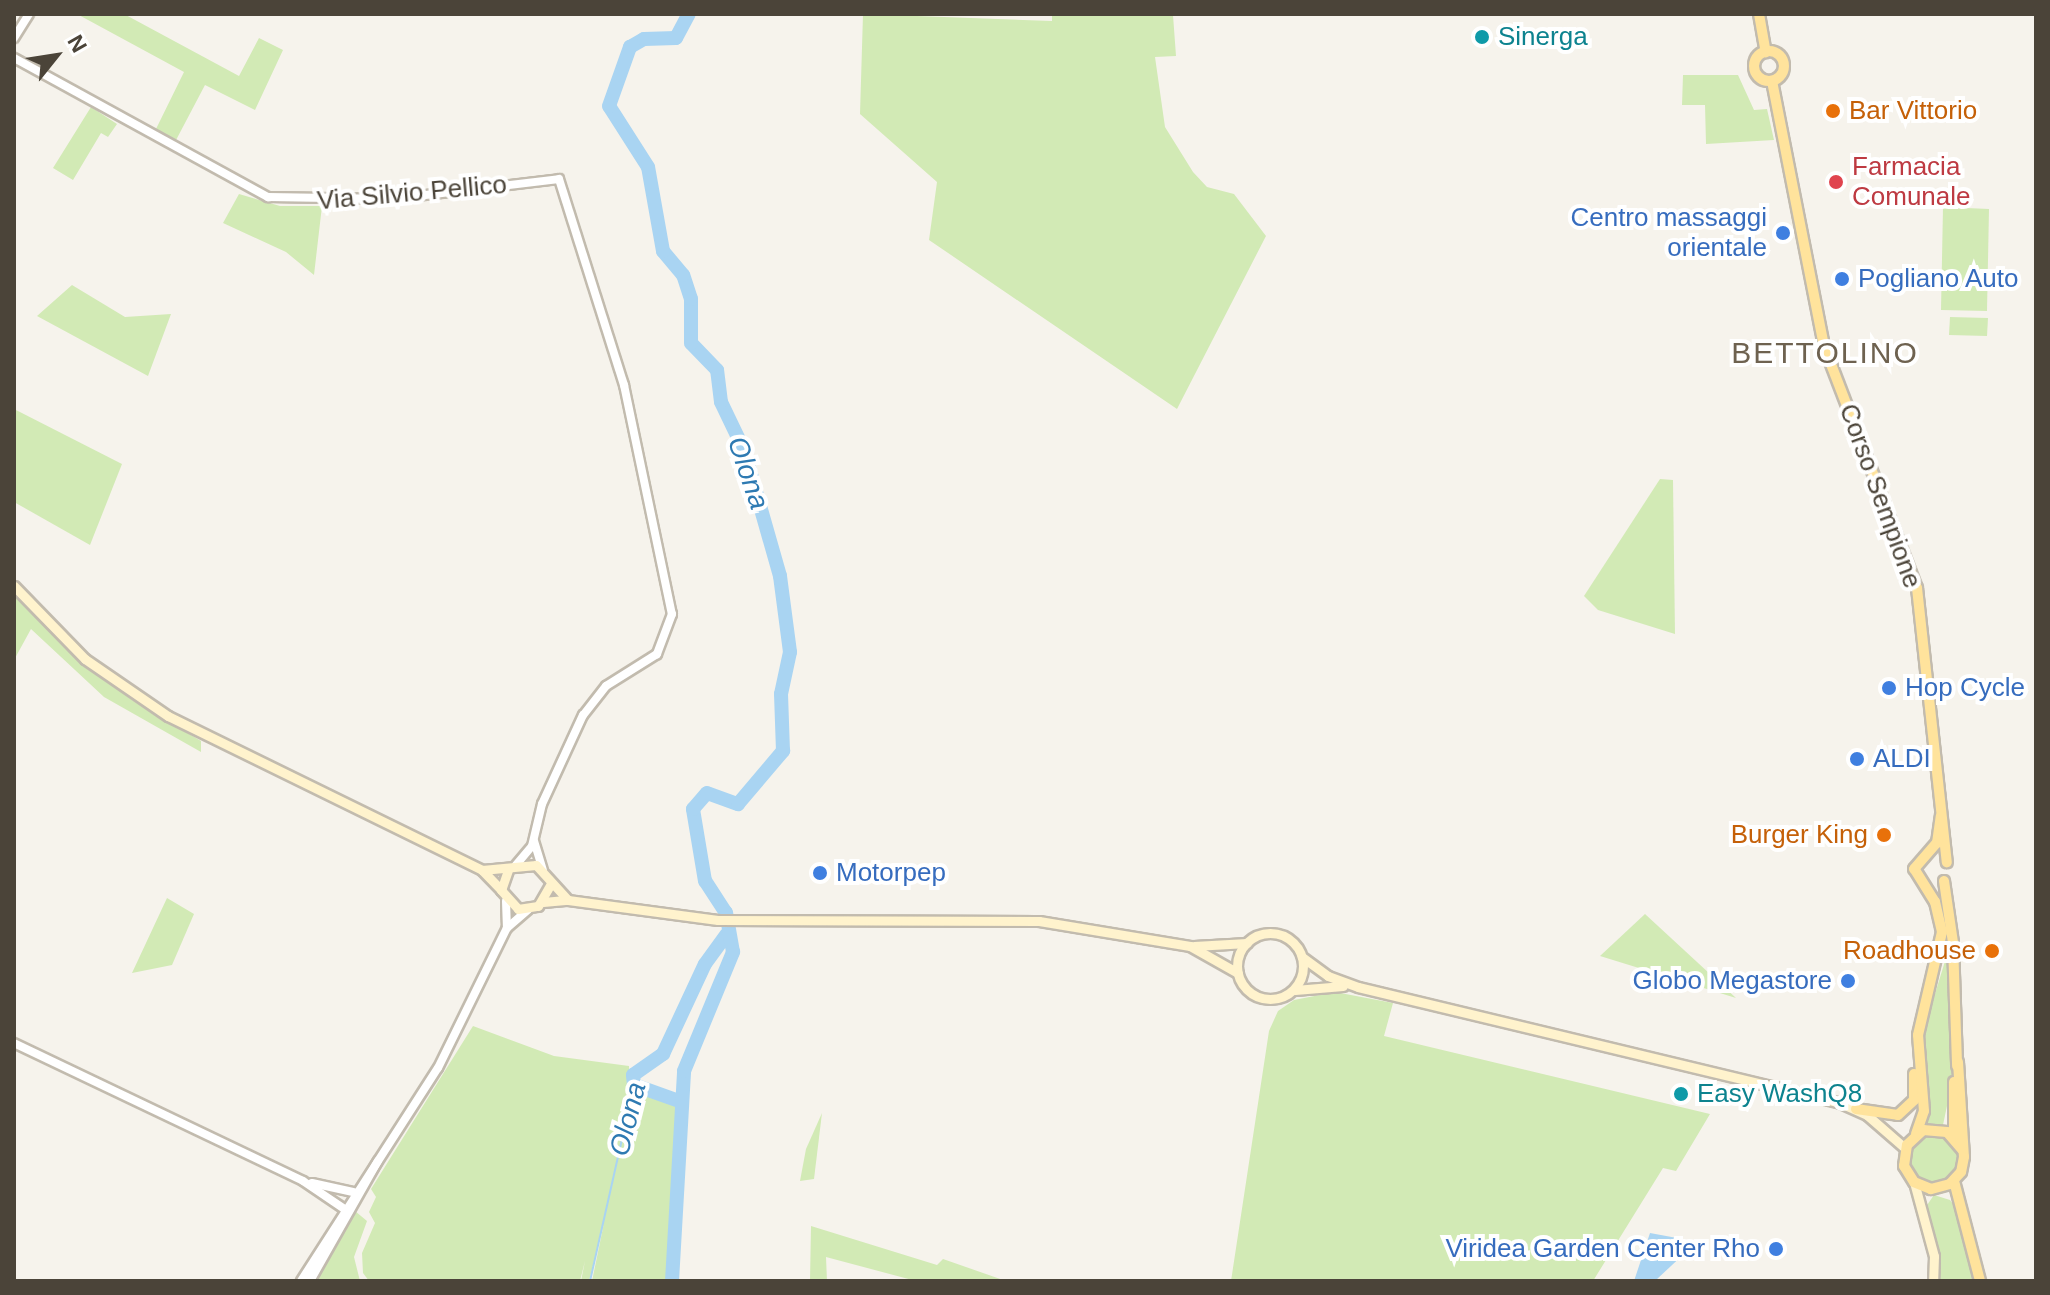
<!DOCTYPE html>
<html>
<head>
<meta charset="utf-8">
<style>
  body { margin:0 }
  #map { position:relative; width:2050px; height:1295px; overflow:hidden; background:#f6f3ec; font-family:Arial,sans-serif }
  div>[style] { position:absolute }
  .green>* { inset:0; background:#d2eab5 }
  .round { border-radius:50% }
  .water>* { inset:0; background:#a9d4f2 }
  .stream>* { height:2px; margin:-1px; padding:0 1px; transform-origin:1px; border-radius:1px; background:#a9d4f2 }
  .river>* { height:14px; margin:-7px; padding:0 7px; transform-origin:7px; border-radius:7px; background:#a9d4f2 }
  .roads { filter:drop-shadow(2px 0 #c2bbae) drop-shadow(-2px 0 #c2bbae) drop-shadow(0 2px #c2bbae) drop-shadow(0 -2px #c2bbae) }
  .tertiary>* { height:8px; margin:-4px; padding:0 4px; transform-origin:4px; border-radius:4px; background:#fff }
  .secondary>* { height:9px; margin:-4.5px; padding:0 4.5px; transform-origin:4.5px; border-radius:4.5px; background:#fff3cd }
  .secondary>.ring { margin:-4.5px; padding:0; box-sizing:content-box; background:none; border:9px solid #fff3cd; border-radius:50% }
  .primary>* { height:10px; margin:-5px; padding:0 5px; transform-origin:5px; border-radius:5px; background:#ffe39c }
  .primary>.ring { margin:-5px; padding:0; box-sizing:content-box; background:none; border:10px solid #ffe39c; border-radius:50% }
  .dots>* { width:22px; height:22px; translate:-50% -50%; box-sizing:border-box; border:4px solid #fff; border-radius:50% }
  span { translate:-50% -50%; white-space:nowrap; text-align:center; line-height:1.15; -webkit-text-stroke:8px #fff; paint-order:stroke }
  .culture-label { font-size:26px; color:#0d838f }
  .left { translate:0 -50%; text-align:left }
  .food-label { font-size:26px; color:#c56008 }
  .right { translate:-100% -50%; text-align:right }
  .health-label { font-size:26px; color:#be3a42 }
  .street-label { font-size:26px; color:#4b4439 }
  .shop-label { font-size:26px; color:#366cbe }
  .water-label { font-size:28px; color:#2e7ab2; font-style:italic }
  .quarter-label { font-size:30px; color:#6e6250; letter-spacing:2px }
  .frame { position:absolute; inset:0; border:16px solid #4b4439; pointer-events:none }
  .north { position:absolute; left:16px; top:16px; width:80px; height:80px; -webkit-text-stroke:6px #fff; paint-order:stroke; rotate:60deg; font-size:22px; font-weight:700; line-height:32px; text-align:center; color:#4b4439 }
  .north::after { content:''; display:block; margin:auto; width:28px; height:36px; background:#4b4439; clip-path:polygon(50% 0,100% 100%,50% 72%,0 100%) }
</style>
</head>
<body>
<div id="map">
  <div class="green">
    <i style="clip-path:polygon(77px 14px,124px 14px,239px 76px,259px 38px,283px 50px,255px 110px,205px 85px,175px 142px,155px 131px,184px 72px)"></i>
    <i style="clip-path:polygon(863px 14px,1052px 21px,1052px 14px,1173px 15px,1176px 56px,1155px 57px,1165px 127px,1193px 172px,1207px 187px,1234px 194px,1266px 236px,1177px 409px,929px 240px,937px 182px,860px 114px)"></i>
    <i style="clip-path:polygon(1683px 75px,1738px 75px,1754px 110px,1767px 109px,1774px 140px,1706px 144px,1705px 105px,1682px 105px)"></i>
    <i style="clip-path:polygon(91px 107px,117px 124px,108px 137px,101px 133px,73px 180px,53px 168px)"></i>
    <i style="clip-path:polygon(239px 194px,280px 206px,322px 206px,314px 275px,286px 252px,223px 223px)"></i>
    <i style="clip-path:polygon(1943px 207px,1989px 209px,1987px 311px,1941px 310px)"></i>
    <i style="clip-path:polygon(72px 285px,125px 317px,171px 314px,148px 376px,37px 316px)"></i>
    <i style="clip-path:polygon(1950px 317px,1988px 318px,1987px 336px,1949px 335px)"></i>
    <i style="clip-path:polygon(14px 409px,122px 464px,90px 545px,14px 502px)"></i>
    <i style="clip-path:polygon(1660px 479px,1673px 480px,1675px 634px,1598px 610px,1584px 596px)"></i>
    <i style="clip-path:polygon(14px 594px,70px 652px,132px 700px,201px 741px,201px 752px,104px 697px,31px 629px,14px 660px)"></i>
    <i style="clip-path:polygon(167px 898px,194px 914px,172px 965px,132px 973px)"></i>
    <i style="clip-path:polygon(1645px 914px,1736px 998px,1600px 956px)"></i>
    <i style="clip-path:polygon(1950px 945px,1952px 1082px,1943px 1125px,1926px 1123px,1922px 1036px)"></i>
    <i style="clip-path:polygon(1335px 992px,1393px 1003px,1384px 1036px,1710px 1114px,1676px 1171px,1663px 1168px,1593px 1281px,1231px 1281px,1269px 1031px,1278px 1011px,1294px 1000px)"></i>
    <i style="clip-path:polygon(473px 1026px,554px 1056px,629px 1066px,629px 1085px,677px 1103px,666px 1281px,592px 1281px,604px 1223px,589px 1281px,581px 1281px,585px 1261px,580px 1281px,369px 1281px,363px 1273px,362px 1253px,375px 1223px,369px 1212px,376px 1197px,371px 1189px)"></i>
    <i style="clip-path:polygon(822px 1113px,814px 1179px,800px 1181px,806px 1149px)"></i>
    <i class="round" style="left:1909px;top:1134px;width:50px;height:50px"></i>
    <i style="clip-path:polygon(1934px 1195px,1950px 1200px,1959px 1212px,1974px 1281px,1939px 1281px,1939px 1252px,1925px 1208px)"></i>
    <i style="clip-path:polygon(355px 1211px,367px 1221px,354px 1257px,360px 1281px,316px 1281px)"></i>
    <i style="clip-path:polygon(811px 1226px,937px 1265px,943px 1259px,1006px 1281px,916px 1281px,826px 1257px,827px 1281px,810px 1281px)"></i>
  </div>
  <div class="water">
    <i style="clip-path:polygon(1650px 1233px,1677px 1238px,1686px 1252px,1656px 1280px,1634px 1281px)"></i>
  </div>
  <div class="stream">
    <i style="left:590px;top:1281px;width:201px;rotate:-77.3deg"></i>
  </div>
  <div class="river">
    <i style="left:679px;top:1101px;width:48px;rotate:-160.4deg"></i>
    <i style="left:634px;top:1085px;width:10px;rotate:-96deg"></i>
    <i style="left:633px;top:1075px;width:37px;rotate:-35deg"></i>
    <i style="left:663px;top:1054px;width:99px;rotate:-65deg"></i>
    <i style="left:705px;top:964px;width:37px;rotate:-54deg"></i>
    <i style="left:672px;top:1281px;width:210px;rotate:-86.7deg"></i>
    <i style="left:684px;top:1071px;width:129px;rotate:-67.6deg"></i>
    <i style="left:733px;top:952px;width:40px;rotate:-100deg"></i>
    <i style="left:726px;top:913px;width:38px;rotate:-123deg"></i>
    <i style="left:705px;top:881px;width:73px;rotate:-99.5deg"></i>
    <i style="left:693px;top:809px;width:21px;rotate:-49deg"></i>
    <i style="left:707px;top:793px;width:33px;rotate:20deg"></i>
    <i style="left:738px;top:804px;width:70px;rotate:-49.7deg"></i>
    <i style="left:783px;top:751px;width:57px;rotate:-92deg"></i>
    <i style="left:781px;top:694px;width:43px;rotate:-77.9deg"></i>
    <i style="left:790px;top:652px;width:77px;rotate:-97.5deg"></i>
    <i style="left:780px;top:576px;width:131px;rotate:-105.9deg"></i>
    <i style="left:744px;top:450px;width:53px;rotate:-115.6deg"></i>
    <i style="left:721px;top:402px;width:32px;rotate:-97deg"></i>
    <i style="left:717px;top:370px;width:37px;rotate:-134deg"></i>
    <i style="left:691px;top:343px;width:44px;rotate:-90deg"></i>
    <i style="left:691px;top:299px;width:25px;rotate:-108deg"></i>
    <i style="left:683px;top:275px;width:31px;rotate:-130deg"></i>
    <i style="left:663px;top:251px;width:85px;rotate:-100.1deg"></i>
    <i style="left:648px;top:167px;width:72px;rotate:-122.6deg"></i>
    <i style="left:609px;top:106px;width:63px;rotate:-70.4deg"></i>
    <i style="left:630px;top:47px;width:16px;rotate:-30deg"></i>
    <i style="left:644px;top:39px;width:32px;rotate:-2deg"></i>
    <i style="left:676px;top:38px;width:27px;rotate:-62deg"></i>
  </div>
  <div class="roads">
    <div class="tertiary">
      <i style="left:14px;top:38px;width:28px;rotate:-58deg"></i>
      <i style="left:14px;top:58px;width:290px;rotate:28.7deg"></i>
      <i style="left:268px;top:197px;width:124px;rotate:0.9deg"></i>
      <i style="left:392px;top:199px;width:168px;rotate:-6.8deg"></i>
      <i style="left:559px;top:179px;width:216px;rotate:72.5deg"></i>
      <i style="left:624px;top:385px;width:234px;rotate:78.2deg"></i>
      <i style="left:672px;top:614px;width:43px;rotate:110.6deg"></i>
      <i style="left:657px;top:654px;width:60px;rotate:147.9deg"></i>
      <i style="left:606px;top:686px;width:37px;rotate:128deg"></i>
      <i style="left:583px;top:715px;width:98px;rotate:114.7deg"></i>
      <i style="left:542px;top:804px;width:43px;rotate:103.4deg"></i>
      <i style="left:532px;top:846px;width:25px;rotate:130deg"></i>
      <i style="left:534px;top:841px;width:30px;rotate:73deg"></i>
      <i style="left:506px;top:901px;width:27px;rotate:88deg"></i>
      <i style="left:14px;top:1043px;width:320px;rotate:25.5deg"></i>
      <i style="left:303px;top:1181px;width:48px;rotate:34deg"></i>
      <i style="left:312px;top:1183px;width:42px;rotate:12.4deg"></i>
      <i style="left:301px;top:1281px;width:253px;rotate:-57.3deg"></i>
      <i style="left:438px;top:1068px;width:156px;rotate:-63.8deg"></i>
      <i style="left:507px;top:928px;width:28px;rotate:-41deg"></i>
      <i style="left:310px;top:1281px;width:138px;rotate:-60.5deg"></i>
    </div>
    <div class="secondary">
      <i style="left:14px;top:586px;width:102px;rotate:45.8deg"></i>
      <i style="left:85px;top:659px;width:101px;rotate:34.5deg"></i>
      <i style="left:168px;top:716px;width:350px;rotate:26.1deg"></i>
      <i style="left:482px;top:870px;width:28px;rotate:46deg"></i>
      <i style="left:482px;top:870px;width:54px;rotate:-5.3deg"></i>
      <i style="left:536px;top:865px;width:47px;rotate:47.6deg"></i>
      <i style="left:508px;top:870px;width:21px;rotate:109deg"></i>
      <i style="left:501px;top:890px;width:25px;rotate:48deg"></i>
      <i style="left:518px;top:909px;width:20px;rotate:-9deg"></i>
      <i style="left:538px;top:906px;width:24px;rotate:-60deg"></i>
      <i style="left:543px;top:902px;width:25px;rotate:-5deg"></i>
      <i style="left:568px;top:900px;width:151px;rotate:7.6deg"></i>
      <i style="left:718px;top:920px;width:321px;rotate:0.2deg"></i>
      <i style="left:1039px;top:921px;width:153px;rotate:9.4deg"></i>
      <i style="left:1190px;top:946px;width:55px;rotate:29.4deg"></i>
      <i class="ring" style="left:1237px;top:933px;width:57px;height:57px"></i>
      <i style="left:1194px;top:946px;width:53px;rotate:-3.2deg"></i>
      <i style="left:1302px;top:957px;width:32px;rotate:36deg"></i>
      <i style="left:1328px;top:976px;width:32px;rotate:20deg"></i>
      <i style="left:1358px;top:987px;width:496px;rotate:13.5deg"></i>
      <i style="left:1840px;top:1103px;width:30px;rotate:24deg"></i>
      <i style="left:1867px;top:1115px;width:50px;rotate:41deg"></i>
      <i style="left:1295px;top:990px;width:48px;rotate:-4.8deg"></i>
      <i style="left:1914px;top:1182px;width:77px;rotate:74.9deg"></i>
      <i style="left:1934px;top:1256px;width:25px;rotate:92deg"></i>
    </div>
    <div class="primary">
      <i style="left:1759px;top:14px;width:39px;rotate:80deg"></i>
      <i class="ring" style="left:1754px;top:51px;width:20px;height:20px"></i>
      <i style="left:1772px;top:81px;width:270px;rotate:78.9deg"></i>
      <i style="left:1824px;top:346px;width:259px;rotate:69deg"></i>
      <i style="left:1917px;top:588px;width:276px;rotate:83.8deg"></i>
      <i style="left:1944px;top:881px;width:63px;rotate:81.7deg"></i>
      <i style="left:1953px;top:943px;width:123px;rotate:88.1deg"></i>
      <i style="left:1958px;top:1062px;width:95px;rotate:86.4deg"></i>
      <i style="left:1964px;top:1157px;width:15px;rotate:101deg"></i>
      <i style="left:1961px;top:1172px;width:16px;rotate:133deg"></i>
      <i style="left:1950px;top:1184px;width:20px;rotate:165deg"></i>
      <i style="left:1931px;top:1189px;width:18px;rotate:-158deg"></i>
      <i style="left:1914px;top:1182px;width:19px;rotate:-122deg"></i>
      <i style="left:1904px;top:1166px;width:21px;rotate:-82deg"></i>
      <i style="left:1907px;top:1145px;width:22px;rotate:-43deg"></i>
      <i style="left:1923px;top:1130px;width:24px;rotate:5deg"></i>
      <i style="left:1947px;top:1132px;width:23px;rotate:49deg"></i>
      <i style="left:1856px;top:1109px;width:42px;rotate:8.1deg"></i>
      <i style="left:1898px;top:1115px;width:22px;rotate:-43deg"></i>
      <i style="left:1914px;top:1100px;width:26px;rotate:-90deg"></i>
      <i style="left:1916px;top:1134px;width:24px;rotate:-71deg"></i>
      <i style="left:1924px;top:1111px;width:76px;rotate:-94.5deg"></i>
      <i style="left:1918px;top:1035px;width:106px;rotate:-76.9deg"></i>
      <i style="left:1942px;top:932px;width:31px;rotate:-103deg"></i>
      <i style="left:1935px;top:902px;width:39px;rotate:-122deg"></i>
      <i style="left:1914px;top:869px;width:35px;rotate:-49deg"></i>
      <i style="left:1937px;top:843px;width:27px;rotate:-82deg"></i>
      <i style="left:1954px;top:1137px;width:55px;rotate:-90deg"></i>
      <i style="left:1954px;top:1181px;width:103px;rotate:75.4deg"></i>
    </div>
  </div>
  <div class="dots">
    <i style="left:1482px;top:37px;background:#0f9aa8"></i>
    <i style="left:1833px;top:111px;background:#e8710a"></i>
    <i style="left:1836px;top:182px;background:#e0444e"></i>
    <i style="left:1783px;top:233px;background:#3f7fe0"></i>
    <i style="left:1842px;top:279px;background:#3f7fe0"></i>
    <i style="left:1889px;top:688px;background:#3f7fe0"></i>
    <i style="left:1857px;top:759px;background:#3f7fe0"></i>
    <i style="left:1884px;top:835px;background:#e8710a"></i>
    <i style="left:820px;top:873px;background:#3f7fe0"></i>
    <i style="left:1992px;top:951px;background:#e8710a"></i>
    <i style="left:1848px;top:981px;background:#3f7fe0"></i>
    <i style="left:1681px;top:1094px;background:#0f9aa8"></i>
    <i style="left:1776px;top:1249px;background:#3f7fe0"></i>
  </div>
  <div class="culture-label">
    <span class="left" style="left:1498px;top:37px">Sinerga</span>
    <span class="left" style="left:1697px;top:1094px">Easy WashQ8</span>
  </div>
  <div class="food-label">
    <span class="left" style="left:1849px;top:111px">Bar Vittorio</span>
    <span class="right" style="left:1868px;top:835px">Burger King</span>
    <span class="right" style="left:1976px;top:951px">Roadhouse</span>
  </div>
  <div class="health-label">
    <span class="left" style="left:1852px;top:182px">Farmacia<br>Comunale</span>
  </div>
  <div class="street-label">
    <span style="left:412px;top:193px;rotate:-5deg">Via Silvio Pellico</span>
    <span style="left:1880px;top:496px;rotate:70deg">Corso Sempione</span>
  </div>
  <div class="shop-label">
    <span class="right" style="left:1767px;top:233px">Centro massaggi<br>orientale</span>
    <span class="left" style="left:1858px;top:279px">Pogliano Auto</span>
    <span class="left" style="left:1905px;top:688px">Hop Cycle</span>
    <span class="left" style="left:1873px;top:759px">ALDI</span>
    <span class="left" style="left:836px;top:873px">Motorpep</span>
    <span class="right" style="left:1832px;top:981px">Globo Megastore</span>
    <span class="right" style="left:1760px;top:1249px">Viridea Garden Center Rho</span>
  </div>
  <div class="water-label">
    <span style="left:748px;top:473px;rotate:71deg">Olona</span>
    <span style="left:628px;top:1119px;rotate:-76deg">Olona</span>
  </div>
  <div class="quarter-label">
    <span style="left:1825px;top:353px">BETTOLINO</span>
  </div>
  <div class="frame"></div>
  <div class="north">N</div>
</div>
</body>
</html>
